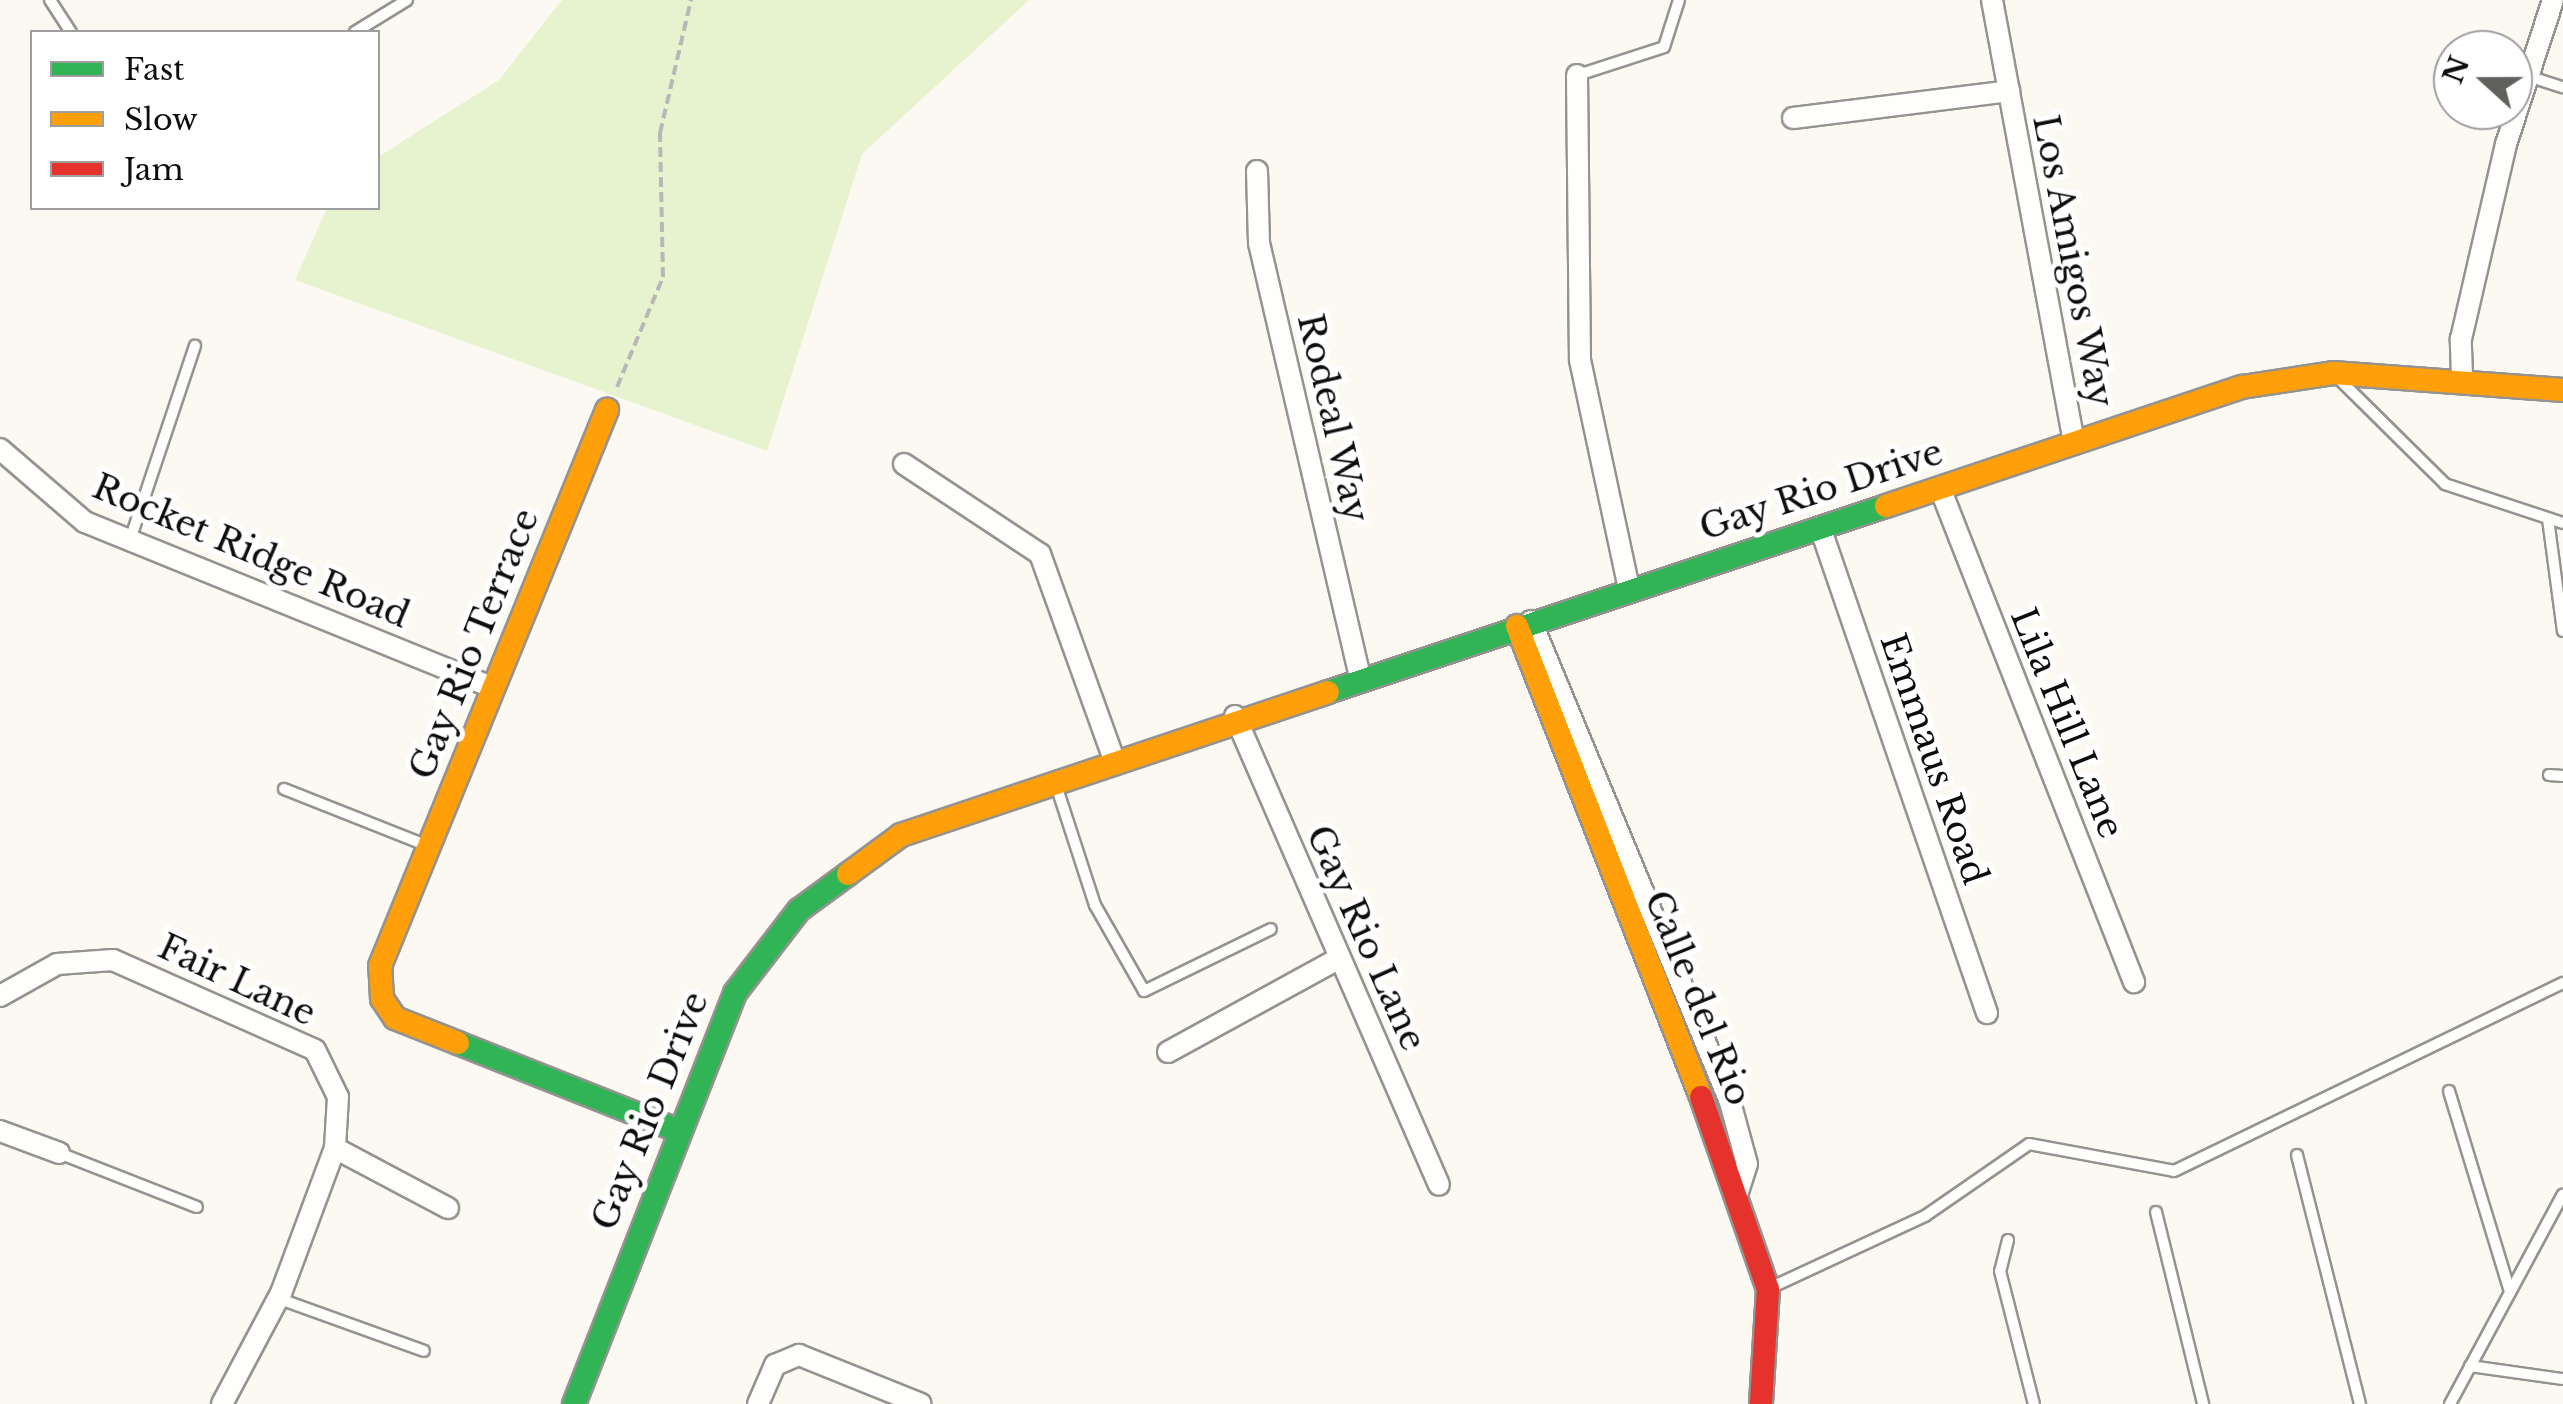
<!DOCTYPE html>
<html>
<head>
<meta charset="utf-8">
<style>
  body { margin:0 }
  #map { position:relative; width:2563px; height:1404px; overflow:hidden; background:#fbf9f2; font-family:"Libre Baskerville",serif }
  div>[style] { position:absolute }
  .green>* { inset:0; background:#e7f3cf }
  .path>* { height:4px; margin-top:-2px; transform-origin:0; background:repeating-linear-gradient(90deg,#b8b8b6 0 10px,transparent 0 15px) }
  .roads { filter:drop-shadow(2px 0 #949390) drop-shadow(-2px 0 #949390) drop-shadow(0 2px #949390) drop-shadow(0 -2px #949390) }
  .lane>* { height:10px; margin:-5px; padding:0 5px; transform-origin:5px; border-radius:5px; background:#fefefd }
  .street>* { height:20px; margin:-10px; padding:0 10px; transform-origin:10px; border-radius:10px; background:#fefefd }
  .fast>* { height:22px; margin:-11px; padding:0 11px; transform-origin:11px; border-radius:11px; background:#30b455 }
  .slow>* { height:22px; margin:-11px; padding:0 11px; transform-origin:11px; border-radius:11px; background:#ff9f0a }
  .jam>* { height:22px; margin:-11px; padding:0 11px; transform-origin:11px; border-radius:11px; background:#e5322d }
  span { translate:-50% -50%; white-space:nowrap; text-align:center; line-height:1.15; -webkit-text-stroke:10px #fff; paint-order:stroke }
  .street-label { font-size:35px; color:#0d0d0d }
  .legend { position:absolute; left:30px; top:30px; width:350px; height:180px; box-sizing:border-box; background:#fff; border:2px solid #9e9e9e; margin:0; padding:12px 18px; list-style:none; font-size:30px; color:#0d0d0d }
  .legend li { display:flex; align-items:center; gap:20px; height:50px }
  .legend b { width:50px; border:2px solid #9e9e9e }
  .north { position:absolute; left:2433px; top:30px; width:100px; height:100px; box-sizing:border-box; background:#fff; border:2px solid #9e9e9e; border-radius:50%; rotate:291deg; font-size:28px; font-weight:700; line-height:40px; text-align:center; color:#0d0d0d }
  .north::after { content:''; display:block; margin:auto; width:35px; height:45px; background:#60605d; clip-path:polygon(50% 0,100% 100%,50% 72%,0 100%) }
</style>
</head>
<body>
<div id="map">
  <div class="green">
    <i style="clip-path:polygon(562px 0,1029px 0,862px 154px,767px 451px,295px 280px,327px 208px,378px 208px,378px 157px,499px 80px)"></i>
  </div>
  <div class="path">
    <i style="left:617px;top:387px;width:119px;rotate:-67.3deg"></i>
    <i style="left:663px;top:277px;width:144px;rotate:-91.2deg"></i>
    <i style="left:660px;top:133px;width:137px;rotate:-76.9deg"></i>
  </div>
  <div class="roads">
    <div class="lane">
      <i style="left:50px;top:0;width:38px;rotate:57deg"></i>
      <i style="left:355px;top:32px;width:61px;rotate:-31.6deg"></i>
      <i style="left:1578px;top:75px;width:90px;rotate:-18deg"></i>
      <i style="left:1664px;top:47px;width:49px;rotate:-72.3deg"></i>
      <i style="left:2525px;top:75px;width:40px;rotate:18deg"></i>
      <i style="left:2339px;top:379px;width:149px;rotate:44.7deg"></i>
      <i style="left:2445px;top:484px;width:124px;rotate:18.3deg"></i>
      <i style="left:2548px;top:519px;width:113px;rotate:82.4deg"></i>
      <i style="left:130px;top:540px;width:205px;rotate:-71.5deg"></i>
      <i style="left:2549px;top:775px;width:14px;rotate:4deg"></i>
      <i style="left:1056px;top:785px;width:126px;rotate:72deg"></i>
      <i style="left:1095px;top:905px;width:99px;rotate:60.3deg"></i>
      <i style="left:1144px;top:991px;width:141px;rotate:-26deg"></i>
      <i style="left:284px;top:789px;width:155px;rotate:21.6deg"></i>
      <i style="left:2449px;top:1091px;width:210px;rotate:73.1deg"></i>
      <i style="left:59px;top:1153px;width:148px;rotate:21.4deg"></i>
      <i style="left:2297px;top:1155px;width:257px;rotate:75.8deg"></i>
      <i style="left:2156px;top:1212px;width:198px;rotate:76.2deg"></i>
      <i style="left:2008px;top:1240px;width:32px;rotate:104deg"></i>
      <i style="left:2000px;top:1271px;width:137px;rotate:75.7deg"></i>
      <i style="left:1772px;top:1287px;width:169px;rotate:-24.9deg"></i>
      <i style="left:1925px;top:1216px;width:126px;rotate:-34.7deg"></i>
      <i style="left:2029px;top:1144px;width:147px;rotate:10.5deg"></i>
      <i style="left:2174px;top:1171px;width:432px;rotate:-25.8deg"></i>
      <i style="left:277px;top:1298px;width:156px;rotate:19.8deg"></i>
      <i style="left:2470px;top:1366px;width:94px;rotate:8deg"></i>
      <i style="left:2450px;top:1404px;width:238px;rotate:-61.7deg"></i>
    </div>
    <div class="street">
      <i style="left:1992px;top:0;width:451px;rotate:79.5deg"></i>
      <i style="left:1577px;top:75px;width:285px;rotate:89.4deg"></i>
      <i style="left:1580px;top:360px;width:234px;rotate:77.9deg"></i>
      <i style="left:1793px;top:118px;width:218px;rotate:-7.1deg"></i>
      <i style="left:1257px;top:171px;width:72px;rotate:88.4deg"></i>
      <i style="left:1259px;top:243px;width:447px;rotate:76.9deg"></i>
      <i style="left:2462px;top:376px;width:37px;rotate:-92deg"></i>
      <i style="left:2461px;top:339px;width:200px;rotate:-77deg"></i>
      <i style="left:2506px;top:144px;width:151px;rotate:-71.9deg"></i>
      <i style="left:0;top:449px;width:112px;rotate:40.7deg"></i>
      <i style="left:85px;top:522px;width:440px;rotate:22.1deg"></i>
      <i style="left:904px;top:464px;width:163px;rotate:33.5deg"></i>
      <i style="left:1040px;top:554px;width:218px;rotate:70.2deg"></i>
      <i style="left:1940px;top:488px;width:531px;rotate:68.56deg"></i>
      <i style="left:1820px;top:527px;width:514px;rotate:71.04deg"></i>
      <i style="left:1531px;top:621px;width:521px;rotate:67.52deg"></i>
      <i style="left:1730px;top:1102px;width:64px;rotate:74.7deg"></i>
      <i style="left:1747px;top:1164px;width:29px;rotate:108deg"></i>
      <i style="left:1235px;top:716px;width:511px;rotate:66.49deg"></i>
      <i style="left:0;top:996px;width:65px;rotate:-29.3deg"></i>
      <i style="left:57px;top:964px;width:56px;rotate:-4.1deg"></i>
      <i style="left:113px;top:960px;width:221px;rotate:24deg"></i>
      <i style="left:315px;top:1050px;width:52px;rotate:63.9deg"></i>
      <i style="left:338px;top:1097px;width:51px;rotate:93.4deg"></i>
      <i style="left:335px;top:1148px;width:155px;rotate:110.4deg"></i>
      <i style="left:281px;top:1293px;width:126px;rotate:118deg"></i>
      <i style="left:1168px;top:1052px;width:196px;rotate:-28.7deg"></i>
      <i style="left:0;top:1131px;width:63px;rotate:20.4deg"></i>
      <i style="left:335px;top:1148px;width:128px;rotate:28deg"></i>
      <i style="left:758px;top:1404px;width:43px;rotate:-66.4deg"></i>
      <i style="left:775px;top:1365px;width:26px;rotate:-23deg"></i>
      <i style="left:799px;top:1355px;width:131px;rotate:21.9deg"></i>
    </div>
    <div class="fast">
      <i style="left:1328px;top:692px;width:588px;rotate:-18.43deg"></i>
      <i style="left:458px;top:1043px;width:236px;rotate:21.7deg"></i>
      <i style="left:574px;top:1404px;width:441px;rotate:-68.6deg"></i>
      <i style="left:735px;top:993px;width:105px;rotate:-52.4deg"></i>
      <i style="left:799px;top:910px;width:61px;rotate:-36.3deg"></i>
    </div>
    <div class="slow">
      <i style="left:1886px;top:506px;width:375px;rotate:-18.5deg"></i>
      <i style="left:2242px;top:387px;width:92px;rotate:-8.7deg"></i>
      <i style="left:2333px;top:373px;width:231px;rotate:4.2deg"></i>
      <i style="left:1517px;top:626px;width:506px;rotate:68.66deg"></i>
      <i style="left:848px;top:874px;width:66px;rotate:-36.3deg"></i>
      <i style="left:901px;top:835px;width:450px;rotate:-18.5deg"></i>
      <i style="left:458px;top:1043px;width:68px;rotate:-158.4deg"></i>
      <i style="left:395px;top:1018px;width:23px;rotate:-124deg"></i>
      <i style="left:382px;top:999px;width:33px;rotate:-93deg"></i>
      <i style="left:380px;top:966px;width:601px;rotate:-67.79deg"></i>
    </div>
    <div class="jam">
      <i style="left:1701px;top:1097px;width:203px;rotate:70.8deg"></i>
      <i style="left:1768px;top:1289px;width:115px;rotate:93.5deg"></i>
    </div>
  </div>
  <div class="street-label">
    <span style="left:2073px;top:261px;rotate:79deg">Los Amigos Way</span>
    <span style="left:1333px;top:418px;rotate:77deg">Rodeal Way</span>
    <span style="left:1821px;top:490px;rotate:-18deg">Gay Rio Drive</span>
    <span style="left:251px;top:551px;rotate:23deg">Rocket Ridge Road</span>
    <span style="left:474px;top:644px;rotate:-68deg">Gay Rio Terrace</span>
    <span style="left:2067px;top:723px;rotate:68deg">Lila Hill Lane</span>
    <span style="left:1934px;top:759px;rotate:71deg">Emmaus Road</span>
    <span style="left:1366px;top:938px;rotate:66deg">Gay Rio Lane</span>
    <span style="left:237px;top:980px;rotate:25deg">Fair Lane</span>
    <span style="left:1698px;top:998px;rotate:68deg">Calle del Rio</span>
    <span style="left:650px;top:1111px;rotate:-68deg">Gay Rio Drive</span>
  </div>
  <ul class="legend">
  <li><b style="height:12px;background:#30b455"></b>Fast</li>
  <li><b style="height:12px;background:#ff9f0a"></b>Slow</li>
  <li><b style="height:12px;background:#e5322d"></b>Jam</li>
  </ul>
  <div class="north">N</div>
</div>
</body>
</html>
